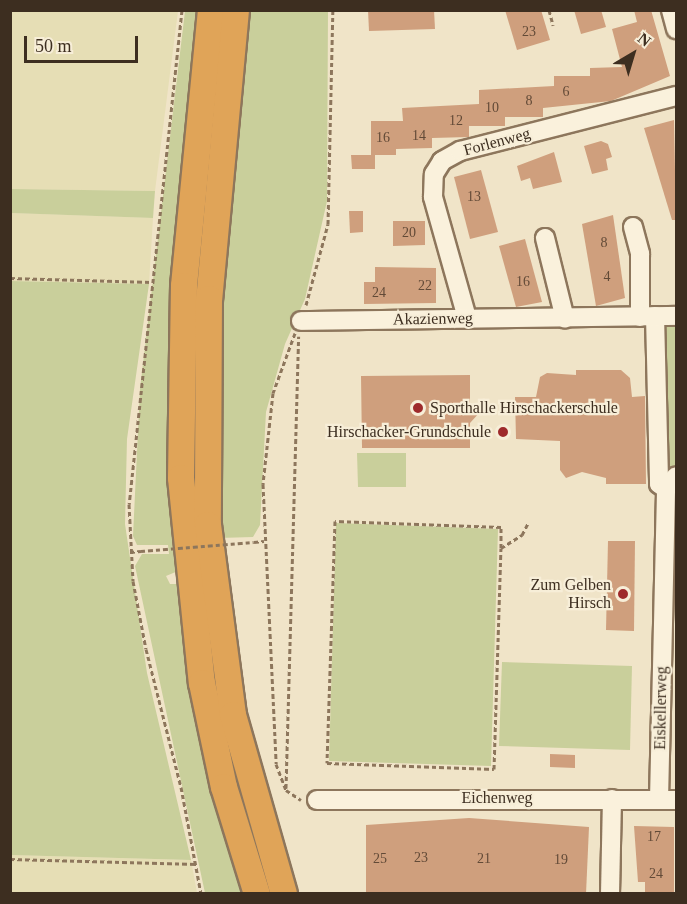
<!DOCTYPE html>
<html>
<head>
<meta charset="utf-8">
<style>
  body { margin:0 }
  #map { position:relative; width:687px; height:904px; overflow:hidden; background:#f0e4c8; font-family:Georgia,serif }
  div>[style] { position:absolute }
  .farmland>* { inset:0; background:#e6deb5 }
  .green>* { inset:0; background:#c9cf9b }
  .building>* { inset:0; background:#cf9f7d }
  .path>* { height:3px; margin-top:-1.5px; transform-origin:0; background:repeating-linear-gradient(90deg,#8d765c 0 4.5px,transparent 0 7.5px) }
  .roads { filter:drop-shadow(2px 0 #8d765c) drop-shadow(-2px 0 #8d765c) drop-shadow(0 2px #8d765c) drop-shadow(0 -2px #8d765c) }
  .minor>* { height:18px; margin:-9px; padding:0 9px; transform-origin:9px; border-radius:9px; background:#faf1dc }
  .highway>* { height:26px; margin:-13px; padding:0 13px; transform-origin:13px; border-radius:13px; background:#e0a458 }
  .path-bridge>* { height:3px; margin-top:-1.5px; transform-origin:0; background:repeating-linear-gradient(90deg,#8d765c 0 4.5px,transparent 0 7.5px) }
  .dots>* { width:16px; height:16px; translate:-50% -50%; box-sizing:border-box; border:3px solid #f7eed8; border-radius:50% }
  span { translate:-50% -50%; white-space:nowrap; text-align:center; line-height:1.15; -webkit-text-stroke:4.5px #f7eed8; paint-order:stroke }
  .number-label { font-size:14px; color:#624a37 }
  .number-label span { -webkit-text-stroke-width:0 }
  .street-label { font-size:16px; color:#3d2e20 }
  .poi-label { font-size:16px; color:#3d2e20 }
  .left { translate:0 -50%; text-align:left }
  .right { translate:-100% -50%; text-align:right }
  .frame { position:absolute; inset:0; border:12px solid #3d2e20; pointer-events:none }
  .north { position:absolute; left:603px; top:24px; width:60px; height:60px; -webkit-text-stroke:4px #f7eed8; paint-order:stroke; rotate:38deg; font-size:16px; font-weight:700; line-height:24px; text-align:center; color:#3d2e20 }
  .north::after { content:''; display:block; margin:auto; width:21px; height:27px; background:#3d2e20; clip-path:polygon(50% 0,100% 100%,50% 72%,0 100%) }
  .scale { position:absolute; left:24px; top:36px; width:114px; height:27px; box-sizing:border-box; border:3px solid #3d2e20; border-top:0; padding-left:8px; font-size:18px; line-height:21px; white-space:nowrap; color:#3d2e20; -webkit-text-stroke:4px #f7eed8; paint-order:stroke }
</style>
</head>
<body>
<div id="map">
  <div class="farmland">
    <i style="clip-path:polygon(11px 10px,178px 11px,155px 191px,11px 189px)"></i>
    <i style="clip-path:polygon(11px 213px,153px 218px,149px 284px,11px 281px)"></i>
    <i style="clip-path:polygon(11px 855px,191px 860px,197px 893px,11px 894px)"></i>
  </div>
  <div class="green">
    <i style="clip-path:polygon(185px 11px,201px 11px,175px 536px,178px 571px,166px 576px,170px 584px,179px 584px,248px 893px,205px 893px,135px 566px,142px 554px,169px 554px,168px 545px,137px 545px,133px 536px,140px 389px)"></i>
    <i style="clip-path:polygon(245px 11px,328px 11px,327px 201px,305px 299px,285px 344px,266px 412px,260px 525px,253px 537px,219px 538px,215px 373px)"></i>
    <i style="clip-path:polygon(11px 189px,155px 191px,153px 218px,11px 213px)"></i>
    <i style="clip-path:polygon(11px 281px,149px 284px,127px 439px,125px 524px,147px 673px,191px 860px,11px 855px)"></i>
    <i style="clip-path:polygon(659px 325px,676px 325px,676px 465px,661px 477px)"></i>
    <i style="clip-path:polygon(357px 453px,406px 453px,406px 487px,358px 487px)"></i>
    <i style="clip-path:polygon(336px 523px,498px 529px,491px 766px,329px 761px)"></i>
    <i style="clip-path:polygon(502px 662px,632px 666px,630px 750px,499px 746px)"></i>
  </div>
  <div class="building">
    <i style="clip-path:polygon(368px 10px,434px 10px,435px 29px,369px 31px)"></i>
    <i style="clip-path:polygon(505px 10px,541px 10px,550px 40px,517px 50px)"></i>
    <i style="clip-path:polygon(574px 10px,601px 10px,606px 27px,581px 34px)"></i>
    <i style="clip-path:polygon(634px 10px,651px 10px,670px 76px,611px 101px,543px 108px,543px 117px,505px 117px,505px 126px,469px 126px,469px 137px,432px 138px,432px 148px,396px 149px,396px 155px,375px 155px,375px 169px,352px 169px,351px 155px,371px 155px,371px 121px,403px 121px,402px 108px,479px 104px,479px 90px,554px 86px,554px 76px,590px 76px,590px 68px,622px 67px,612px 29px,637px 22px)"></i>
    <i style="clip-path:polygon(674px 120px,676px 220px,672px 220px,644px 128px)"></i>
    <i style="clip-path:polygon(601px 141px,608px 144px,612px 157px,606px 159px,608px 170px,592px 174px,584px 146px)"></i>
    <i style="clip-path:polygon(554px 152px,562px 182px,533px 189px,530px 178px,521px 181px,517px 166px)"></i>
    <i style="clip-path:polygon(481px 170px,498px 232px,470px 239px,454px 177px)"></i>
    <i style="clip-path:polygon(349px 211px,363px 211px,363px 232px,350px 233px)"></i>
    <i style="clip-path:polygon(613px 215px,625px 298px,596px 306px,582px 224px)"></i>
    <i style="clip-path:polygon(393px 221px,425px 221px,425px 245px,393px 246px)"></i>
    <i style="clip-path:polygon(525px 239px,542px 302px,516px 307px,499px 246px)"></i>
    <i style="clip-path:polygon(375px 267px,436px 268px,436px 303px,364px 304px,364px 282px,375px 282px)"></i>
    <i style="clip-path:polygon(576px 370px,621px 370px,630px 378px,632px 397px,645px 396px,646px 484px,606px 484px,606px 478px,582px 472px,566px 478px,560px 470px,560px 441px,516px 439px,515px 397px,536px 397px,540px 377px,547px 373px,576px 375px)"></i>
    <i style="clip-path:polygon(470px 375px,470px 403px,480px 412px,470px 423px,470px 448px,362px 448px,361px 376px)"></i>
    <i style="clip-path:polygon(608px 541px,635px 541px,634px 631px,606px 630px)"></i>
    <i style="clip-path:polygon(550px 754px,575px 755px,575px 768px,550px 767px)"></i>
    <i style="clip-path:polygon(469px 818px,589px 827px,586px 894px,366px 894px,366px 825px)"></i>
    <i style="clip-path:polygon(634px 826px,674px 827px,674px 894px,645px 894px,645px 882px,638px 882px)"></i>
  </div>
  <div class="path">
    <i style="left:182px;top:10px;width:497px;rotate:96.1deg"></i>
    <i style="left:129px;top:504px;width:77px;rotate:87deg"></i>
    <i style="left:133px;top:581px;width:69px;rotate:79.2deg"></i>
    <i style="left:146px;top:649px;width:142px;rotate:75.8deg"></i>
    <i style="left:181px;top:787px;width:109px;rotate:79.4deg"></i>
    <i style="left:549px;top:10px;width:16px;rotate:75deg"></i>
    <i style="left:10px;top:278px;width:142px;rotate:1.6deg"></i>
    <i style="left:306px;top:305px;width:84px;rotate:-74.8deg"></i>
    <i style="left:328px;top:224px;width:214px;rotate:-88.7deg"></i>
    <i style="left:295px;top:333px;width:64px;rotate:110.1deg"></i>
    <i style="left:273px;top:393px;width:92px;rotate:96.3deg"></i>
    <i style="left:263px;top:484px;width:280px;rotate:87.3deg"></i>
    <i style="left:276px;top:764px;width:28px;rotate:69deg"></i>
    <i style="left:286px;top:790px;width:18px;rotate:34deg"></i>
    <i style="left:254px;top:542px;width:10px;rotate:-6deg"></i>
    <i style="left:501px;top:548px;width:21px;rotate:-90deg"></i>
    <i style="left:501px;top:527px;width:166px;rotate:-177.9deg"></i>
    <i style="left:335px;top:521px;width:242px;rotate:91.9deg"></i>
    <i style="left:327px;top:763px;width:167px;rotate:2.1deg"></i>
    <i style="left:494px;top:769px;width:221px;rotate:-88.2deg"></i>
    <i style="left:501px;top:548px;width:25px;rotate:-32deg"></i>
    <i style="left:522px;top:535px;width:13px;rotate:-63deg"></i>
    <i style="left:130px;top:552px;width:11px;rotate:-5deg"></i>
    <i style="left:286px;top:788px;width:452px;rotate:-88.4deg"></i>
    <i style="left:10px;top:859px;width:187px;rotate:1.5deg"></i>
  </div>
  <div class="roads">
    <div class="minor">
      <i style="left:671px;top:10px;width:20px;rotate:75deg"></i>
      <i style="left:633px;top:227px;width:28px;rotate:75deg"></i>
      <i style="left:640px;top:254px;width:63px;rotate:90deg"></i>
      <i style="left:545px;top:238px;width:83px;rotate:76.1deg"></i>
      <i style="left:655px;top:316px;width:168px;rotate:88.6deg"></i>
      <i style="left:659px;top:484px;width:9px;rotate:36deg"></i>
      <i style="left:467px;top:318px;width:126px;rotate:-105.7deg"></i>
      <i style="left:433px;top:197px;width:23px;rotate:-88deg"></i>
      <i style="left:434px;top:174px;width:15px;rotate:-58deg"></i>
      <i style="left:442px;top:161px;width:21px;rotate:-29deg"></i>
      <i style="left:460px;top:151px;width:223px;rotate:-14.3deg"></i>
      <i style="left:301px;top:321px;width:375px;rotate:-0.8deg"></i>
      <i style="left:317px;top:800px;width:359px"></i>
      <i style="left:659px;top:800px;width:311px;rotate:-88.7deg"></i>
      <i style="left:666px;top:489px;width:16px;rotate:-52deg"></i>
      <i style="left:610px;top:894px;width:95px;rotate:-88.8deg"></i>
    </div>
    <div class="highway">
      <i style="left:211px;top:10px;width:277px;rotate:95.6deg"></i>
      <i style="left:184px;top:286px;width:192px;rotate:90.9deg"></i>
      <i style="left:181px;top:478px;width:206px;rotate:84.2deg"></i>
      <i style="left:202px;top:683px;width:106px;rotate:78.1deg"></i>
      <i style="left:224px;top:787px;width:112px;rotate:72.9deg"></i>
      <i style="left:236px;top:10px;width:290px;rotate:95.3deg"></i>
      <i style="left:209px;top:299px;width:226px;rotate:90.3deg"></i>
      <i style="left:208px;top:525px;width:192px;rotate:82.5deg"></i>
      <i style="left:233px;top:715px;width:186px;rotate:74.1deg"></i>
    </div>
  </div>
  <div class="path-bridge">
    <i style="left:141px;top:551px;width:113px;rotate:-4.6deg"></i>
  </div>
  <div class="dots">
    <i style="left:418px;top:408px;background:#9e2a2b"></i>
    <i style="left:503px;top:432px;background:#9e2a2b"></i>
    <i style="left:623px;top:594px;background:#9e2a2b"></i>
  </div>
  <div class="number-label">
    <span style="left:529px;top:32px">23</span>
    <span style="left:566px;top:92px">6</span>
    <span style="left:529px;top:101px">8</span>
    <span style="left:492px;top:108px">10</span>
    <span style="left:456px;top:121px">12</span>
    <span style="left:419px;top:136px">14</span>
    <span style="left:383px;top:138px">16</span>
    <span style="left:474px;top:197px">13</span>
    <span style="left:409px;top:233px">20</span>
    <span style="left:604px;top:243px">8</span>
    <span style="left:607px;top:277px">4</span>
    <span style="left:523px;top:282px">16</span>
    <span style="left:425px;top:286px">22</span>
    <span style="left:379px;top:293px">24</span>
    <span style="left:654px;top:837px">17</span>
    <span style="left:421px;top:858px">23</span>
    <span style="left:380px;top:859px">25</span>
    <span style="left:484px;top:859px">21</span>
    <span style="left:561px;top:860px">19</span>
    <span style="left:656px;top:874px">24</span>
  </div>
  <div class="street-label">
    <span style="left:497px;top:142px;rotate:-15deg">Forlenweg</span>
    <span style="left:433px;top:319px;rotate:-1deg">Akazienweg</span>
    <span style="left:661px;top:708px;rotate:-89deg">Eiskellerweg</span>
    <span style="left:497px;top:798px">Eichenweg</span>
  </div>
  <div class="poi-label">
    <span class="left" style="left:430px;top:408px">Sporthalle Hirschackerschule</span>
    <span class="right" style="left:491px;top:432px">Hirschacker-Grundschule</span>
    <span class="right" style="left:611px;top:594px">Zum Gelben<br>Hirsch</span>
  </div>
  <div class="frame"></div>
  <div class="north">N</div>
  <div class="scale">50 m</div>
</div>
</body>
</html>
